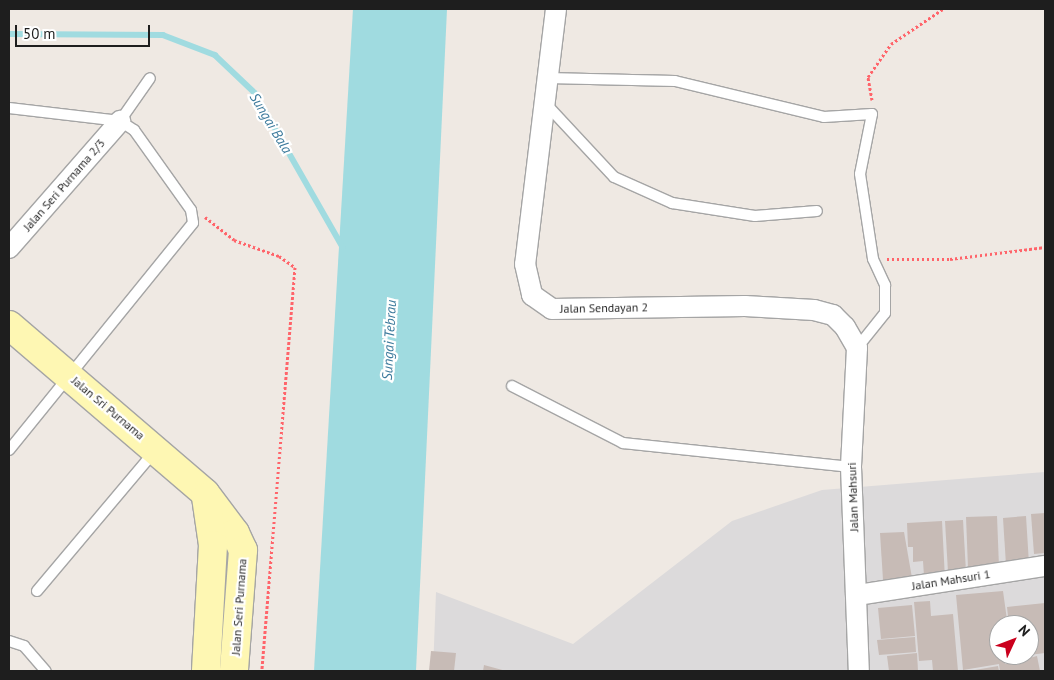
<!DOCTYPE html>
<html>
<head>
<meta charset="utf-8">
<style>
  body { margin:0 }
  #map { position:relative; width:1054px; height:680px; overflow:hidden; background:#efe9e3; font-family:"PT Sans",sans-serif }
  div>[style] { position:absolute }
  .residential>* { inset:0; background:#dcdadb }
  .water>* { inset:0; background:#a0dbe0 }
  .stream>* { height:5.5px; margin:-2.75px; padding:0 2.75px; transform-origin:2.75px; border-radius:2.75px; background:#a0dbe0 }
  .building>* { inset:0; background:#c7bbb6 }
  .path>* { height:3px; margin-top:-1.5px; transform-origin:0; background:repeating-linear-gradient(90deg,#ff646a 0 2.5px,transparent 0 5px) }
  .roads { filter:drop-shadow(1px 0 #a5a5a5) drop-shadow(-1px 0 #a5a5a5) drop-shadow(0 1px #a5a5a5) drop-shadow(0 -1px #a5a5a5) }
  .lane>* { height:10px; margin:-5px; padding:0 5px; transform-origin:5px; border-radius:5px; background:#fff }
  .street>* { height:20px; margin:-10px; padding:0 10px; transform-origin:10px; border-radius:10px; background:#fff }
  .secondary>* { height:28px; margin:-14px; padding:0 14px; transform-origin:14px; border-radius:14px; background:#fef7b3 }
  span { translate:-50% -50%; white-space:nowrap; text-align:center; line-height:1.15; -webkit-text-stroke:4.5px #fff; paint-order:stroke }
  .street-label { font-size:12px; color:#1e1e1e }
  .water-label { font-size:14px; color:#3c7a9c; font-style:italic }
  .frame { position:absolute; inset:0; border:10px solid #1e1e1e; pointer-events:none }
  .north { position:absolute; left:989px; top:615px; width:50px; height:50px; box-sizing:border-box; background:#fff; border:1px solid #a5a5a5; border-radius:50%; rotate:47deg; font-size:14px; font-weight:700; line-height:20px; text-align:center; color:#1e1e1e }
  .north::after { content:''; display:block; margin:auto; width:18px; height:22px; background:#cb001d; clip-path:polygon(50% 0,100% 100%,50% 72%,0 100%) }
  .scale { position:absolute; left:15px; top:25px; width:135px; height:22px; box-sizing:border-box; border:2px solid #1e1e1e; border-top:0; padding-left:6px; font-size:15px; line-height:18px; white-space:nowrap; color:#1e1e1e; -webkit-text-stroke:4px #fff; paint-order:stroke }
</style>
</head>
<body>
<div id="map">
  <div class="residential">
    <i style="clip-path:polygon(evenodd,1045px 472px,1045px 671px,433px 671px,436px 592px,573px 644px,732px 521px,822px 490px,1045px 472px,999px 625px,1029px 625px,1029px 655px,999px 655px,999px 625px)"></i>
  </div>
  <div class="water">
    <i style="clip-path:polygon(353px 9px,447px 9px,416px 671px,314px 671px)"></i>
  </div>
  <div class="stream">
    <i style="left:9px;top:34px;width:154px;rotate:0.4deg"></i>
    <i style="left:163px;top:35px;width:56px;rotate:21deg"></i>
    <i style="left:215px;top:55px;width:55px;rotate:43.5deg"></i>
    <i style="left:255px;top:93px;width:177px;rotate:60.3deg"></i>
  </div>
  <div class="building">
    <i style="clip-path:polygon(1045px 513px,1045px 553px,1034px 554px,1031px 514px)"></i>
    <i style="clip-path:polygon(997px 516px,999px 567px,968px 568px,966px 517px)"></i>
    <i style="clip-path:polygon(1026px 516px,1029px 564px,1006px 565px,1003px 518px)"></i>
    <i style="clip-path:polygon(963px 520px,966px 572px,948px 572px,945px 521px)"></i>
    <i style="clip-path:polygon(942px 521px,945px 579px,924px 576px,923px 561px,913px 562px,913px 547px,908px 547px,907px 523px)"></i>
    <i style="clip-path:polygon(904px 532px,912px 578px,883px 580px,880px 533px)"></i>
    <i style="clip-path:polygon(1003px 591px,1007px 620px,999px 625px,999px 655px,1004px 655px,1005px 664px,1037px 656px,1040px 671px,1000px 671px,999px 664px,963px 670px,956px 595px)"></i>
    <i style="clip-path:polygon(930px 601px,931px 616px,953px 614px,958px 671px,933px 671px,932px 660px,919px 661px,914px 602px)"></i>
    <i style="clip-path:polygon(1045px 603px,1045px 653px,1029px 655px,1029px 625px,1009px 625px,1007px 607px)"></i>
    <i style="clip-path:polygon(912px 605px,915px 636px,881px 639px,878px 608px)"></i>
    <i style="clip-path:polygon(915px 637px,916px 652px,879px 655px,877px 640px)"></i>
    <i style="clip-path:polygon(431px 651px,456px 653px,454px 671px,429px 671px)"></i>
    <i style="clip-path:polygon(917px 653px,918px 671px,889px 671px,887px 656px)"></i>
    <i style="clip-path:polygon(484px 665px,506px 671px,483px 671px)"></i>
    <i style="clip-path:polygon(998px 666px,999px 671px,975px 671px,975px 670px)"></i>
  </div>
  <div class="path">
    <i style="left:872px;top:100px;width:23px;rotate:-100deg"></i>
    <i style="left:868px;top:77px;width:40px;rotate:-55.1deg"></i>
    <i style="left:891px;top:44px;width:63px;rotate:-33.9deg"></i>
    <i style="left:205px;top:217px;width:37px;rotate:38deg"></i>
    <i style="left:234px;top:240px;width:48px;rotate:19.6deg"></i>
    <i style="left:279px;top:256px;width:19px;rotate:35deg"></i>
    <i style="left:295px;top:267px;width:405px;rotate:94.7deg"></i>
    <i style="left:887px;top:259px;width:63px"></i>
    <i style="left:950px;top:259px;width:96px;rotate:-7.2deg"></i>
  </div>
  <div class="roads">
    <div class="lane">
      <i style="left:547px;top:78px;width:128px;rotate:1.3deg"></i>
      <i style="left:675px;top:81px;width:153px;rotate:13.6deg"></i>
      <i style="left:824px;top:117px;width:48px;rotate:-3.6deg"></i>
      <i style="left:872px;top:114px;width:61px;rotate:101.3deg"></i>
      <i style="left:860px;top:174px;width:86px;rotate:81.3deg"></i>
      <i style="left:873px;top:259px;width:29px;rotate:65deg"></i>
      <i style="left:885px;top:285px;width:28px;rotate:90deg"></i>
      <i style="left:885px;top:313px;width:45px;rotate:128.7deg"></i>
      <i style="left:545px;top:103px;width:101px;rotate:47deg"></i>
      <i style="left:614px;top:177px;width:64px;rotate:24.1deg"></i>
      <i style="left:672px;top:203px;width:84px;rotate:8.9deg"></i>
      <i style="left:755px;top:216px;width:62px;rotate:-4.6deg"></i>
      <i style="left:9px;top:108px;width:112px;rotate:6.7deg"></i>
      <i style="left:120px;top:121px;width:17px;rotate:33deg"></i>
      <i style="left:134px;top:130px;width:98px;rotate:54.5deg"></i>
      <i style="left:191px;top:210px;width:13px;rotate:81deg"></i>
      <i style="left:193px;top:223px;width:292px;rotate:129deg"></i>
      <i style="left:120px;top:121px;width:52px;rotate:-55.1deg"></i>
      <i style="left:512px;top:386px;width:125px;rotate:27.2deg"></i>
      <i style="left:623px;top:443px;width:229px;rotate:6deg"></i>
      <i style="left:37px;top:591px;width:182px;rotate:-49.9deg"></i>
      <i style="left:9px;top:641px;width:16px;rotate:18deg"></i>
      <i style="left:24px;top:646px;width:33px;rotate:49deg"></i>
    </div>
    <div class="street">
      <i style="left:556px;top:9px;width:257px;rotate:96.9deg"></i>
      <i style="left:525px;top:264px;width:32px;rotate:77deg"></i>
      <i style="left:532px;top:295px;width:24px;rotate:35deg"></i>
      <i style="left:552px;top:309px;width:193px;rotate:-0.9deg"></i>
      <i style="left:745px;top:306px;width:69px;rotate:3.3deg"></i>
      <i style="left:814px;top:310px;width:20px;rotate:15deg"></i>
      <i style="left:833px;top:315px;width:17px;rotate:45deg"></i>
      <i style="left:845px;top:327px;width:24px;rotate:60deg"></i>
      <i style="left:857px;top:348px;width:119px;rotate:92.9deg"></i>
      <i style="left:851px;top:467px;width:204px;rotate:87.8deg"></i>
      <i style="left:9px;top:248px;width:169px;rotate:-48.8deg"></i>
      <i style="left:857px;top:595px;width:190px;rotate:-8.8deg"></i>
    </div>
    <div class="secondary">
      <i style="left:9px;top:325px;width:258px;rotate:40.6deg"></i>
      <i style="left:205px;top:493px;width:50px;rotate:53.1deg"></i>
      <i style="left:235px;top:533px;width:19px;rotate:65deg"></i>
      <i style="left:243px;top:550px;width:121px;rotate:94.3deg"></i>
      <i style="left:206px;top:497px;width:49px;rotate:81.7deg"></i>
      <i style="left:213px;top:545px;width:126px;rotate:93.2deg"></i>
    </div>
  </div>
  <div class="street-label">
    <span style="left:64px;top:185px;rotate:-49deg">Jalan Seri Purnama 2/3</span>
    <span style="left:604px;top:308px;rotate:-1deg">Jalan Sendayan 2</span>
    <span style="left:108px;top:408px;rotate:40deg">Jalan Sri Purnama</span>
    <span style="left:853px;top:497px;rotate:-92deg">Jalan Mahsuri</span>
    <span style="left:951px;top:580px;rotate:-9deg">Jalan Mahsuri 1</span>
    <span style="left:239px;top:607px;rotate:-86deg">Jalan Seri Purnama</span>
  </div>
  <div class="water-label">
    <span style="left:271px;top:123px;rotate:59deg">Sungai Bala</span>
    <span style="left:389px;top:340px;rotate:-87deg">Sungai Tebrau</span>
  </div>
  <div class="frame"></div>
  <div class="north">N</div>
  <div class="scale">50 m</div>
</div>
</body>
</html>
